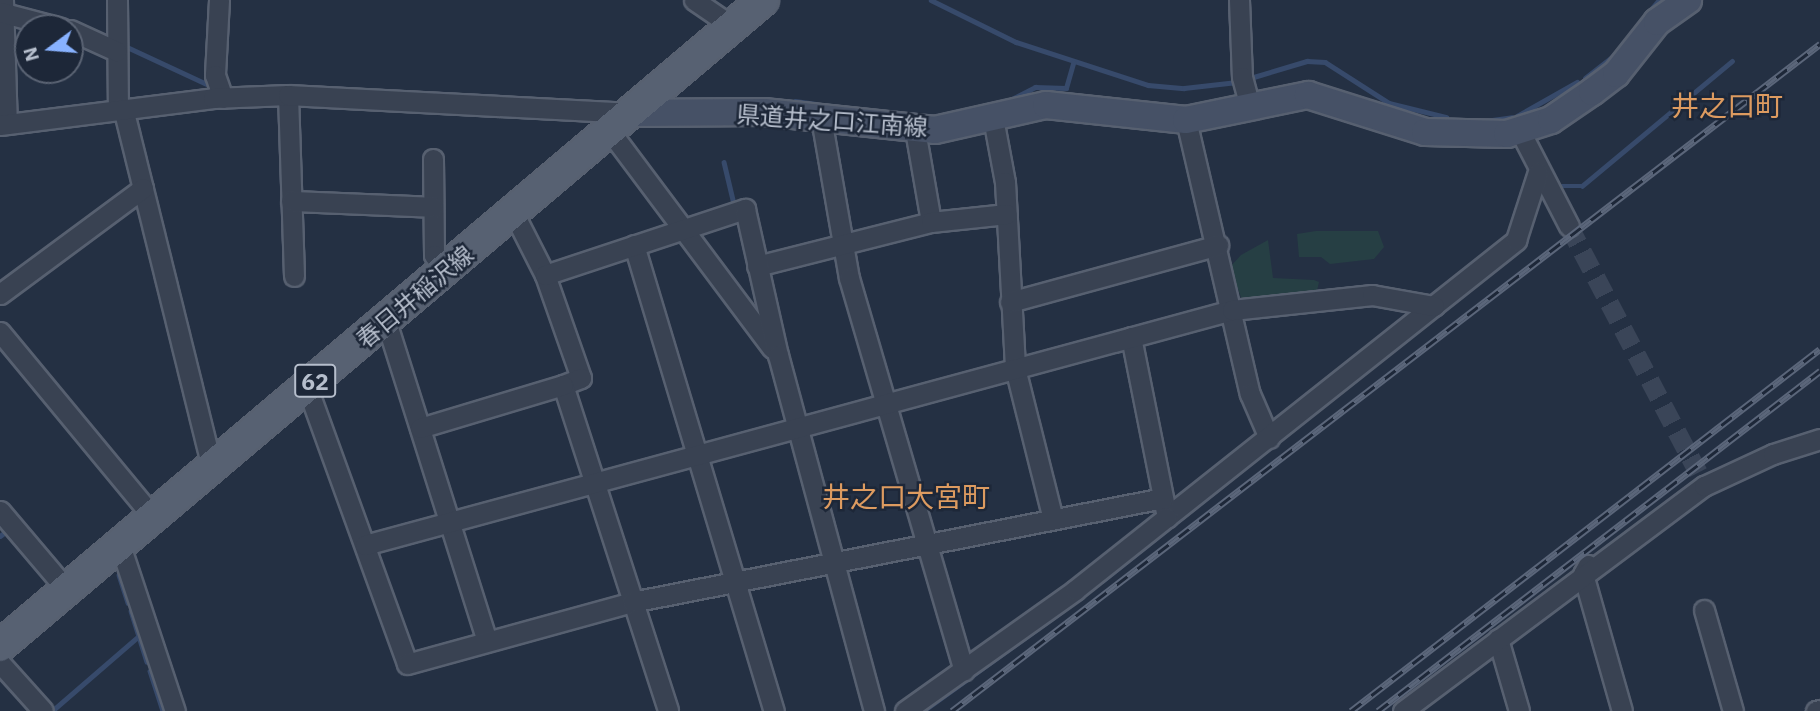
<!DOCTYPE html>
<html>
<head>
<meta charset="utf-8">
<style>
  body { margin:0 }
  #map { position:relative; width:1820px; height:711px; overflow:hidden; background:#243043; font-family:"IBM Plex Sans","Noto Sans JP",sans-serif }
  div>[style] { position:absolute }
  .green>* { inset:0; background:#263f44 }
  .stream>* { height:4.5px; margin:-2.25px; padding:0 2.25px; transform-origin:2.25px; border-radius:2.25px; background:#374a6b }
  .minor-tunnel>* { height:19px; margin-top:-9.5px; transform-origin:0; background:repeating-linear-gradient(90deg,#3a4558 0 19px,transparent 0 29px) }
  .roads { filter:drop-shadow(2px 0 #576070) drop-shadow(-2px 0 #576070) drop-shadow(0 2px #576070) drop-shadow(0 -2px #576070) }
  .minor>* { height:19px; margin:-9.5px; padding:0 9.5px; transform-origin:9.5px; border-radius:9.5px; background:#394252 }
  .secondary>* { height:26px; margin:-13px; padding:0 13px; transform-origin:13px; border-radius:13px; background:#465166 }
  .primary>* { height:30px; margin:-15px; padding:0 15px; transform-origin:15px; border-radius:15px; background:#576172 }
  .rail>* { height:7px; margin-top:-3.5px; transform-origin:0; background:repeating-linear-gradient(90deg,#1d2738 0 13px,#5b667a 0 26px); box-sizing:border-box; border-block:2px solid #5b667a }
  span { translate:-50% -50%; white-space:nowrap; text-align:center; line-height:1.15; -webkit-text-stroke:5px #1d2738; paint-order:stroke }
  .shield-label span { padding:2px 5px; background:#1d2738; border:2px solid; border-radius:5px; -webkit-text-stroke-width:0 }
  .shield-label { font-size:23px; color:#b6becc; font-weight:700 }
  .street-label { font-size:24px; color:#b6becc }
  .quarter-label { font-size:28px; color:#dd9b60 }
  .north { position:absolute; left:14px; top:14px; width:70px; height:70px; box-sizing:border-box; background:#1d2738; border:2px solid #5a6373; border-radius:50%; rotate:254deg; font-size:19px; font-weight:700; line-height:28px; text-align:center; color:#b6becc }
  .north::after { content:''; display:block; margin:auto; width:24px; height:32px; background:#88b2ff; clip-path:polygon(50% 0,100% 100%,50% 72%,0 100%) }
</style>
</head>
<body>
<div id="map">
  <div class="green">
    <i style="clip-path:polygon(1316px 231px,1378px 231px,1384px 247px,1374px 259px,1330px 264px,1321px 257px,1299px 257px,1297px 234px)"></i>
    <i style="clip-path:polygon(1268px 240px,1273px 278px,1314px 280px,1319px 282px,1317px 291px,1242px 300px,1230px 267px,1241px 255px)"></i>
  </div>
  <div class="stream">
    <i style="left:931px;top:0;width:95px;rotate:26.3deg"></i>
    <i style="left:1016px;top:42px;width:139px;rotate:18deg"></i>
    <i style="left:1148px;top:85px;width:36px;rotate:5deg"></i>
    <i style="left:1184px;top:88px;width:53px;rotate:-6.5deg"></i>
    <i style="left:1648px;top:13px;width:17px;rotate:-50deg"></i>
    <i style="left:125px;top:46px;width:95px;rotate:24.9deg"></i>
    <i style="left:1585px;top:78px;width:39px;rotate:-38deg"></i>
    <i style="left:1247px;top:79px;width:63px;rotate:-16.7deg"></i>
    <i style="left:1307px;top:61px;width:18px;rotate:3deg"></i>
    <i style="left:1325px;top:62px;width:76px;rotate:32.6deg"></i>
    <i style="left:1389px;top:103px;width:59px;rotate:13.8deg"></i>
    <i style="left:795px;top:101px;width:21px;rotate:8deg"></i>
    <i style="left:1006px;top:102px;width:33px;rotate:-27deg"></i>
    <i style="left:1035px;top:87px;width:31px;rotate:2deg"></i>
    <i style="left:1066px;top:88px;width:26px;rotate:-74deg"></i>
    <i style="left:1517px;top:116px;width:69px;rotate:-29.5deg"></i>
    <i style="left:1485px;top:121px;width:27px;rotate:-8deg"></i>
    <i style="left:724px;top:162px;width:43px;rotate:76.6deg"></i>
    <i style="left:1562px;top:186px;width:20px"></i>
    <i style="left:1582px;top:186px;width:195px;rotate:-39.8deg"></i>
    <i style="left:0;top:536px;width:10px;rotate:-37deg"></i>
    <i style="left:119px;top:575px;width:29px;rotate:72deg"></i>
    <i style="left:1102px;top:581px;width:194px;rotate:-38.5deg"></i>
    <i style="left:131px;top:611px;width:53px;rotate:72.6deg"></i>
    <i style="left:150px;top:671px;width:42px;rotate:72deg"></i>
    <i style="left:52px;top:711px;width:115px;rotate:-40.8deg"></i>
    <i style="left:923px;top:711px;width:171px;rotate:-35.7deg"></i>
  </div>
  <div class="minor-tunnel">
    <i style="left:1569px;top:226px;width:278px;rotate:62.3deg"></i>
  </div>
  <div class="roads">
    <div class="minor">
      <i style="left:3px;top:0;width:124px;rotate:88.2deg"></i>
      <i style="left:117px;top:0;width:109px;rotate:89.5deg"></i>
      <i style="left:219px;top:0;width:75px;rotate:93.1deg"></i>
      <i style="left:215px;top:75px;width:24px;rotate:71deg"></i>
      <i style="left:694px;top:0;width:46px;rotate:34.4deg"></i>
      <i style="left:1239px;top:0;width:77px;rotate:87.8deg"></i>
      <i style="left:1242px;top:77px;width:30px;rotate:75deg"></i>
      <i style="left:0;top:12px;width:63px;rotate:14.7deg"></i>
      <i style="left:70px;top:30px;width:51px;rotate:24.5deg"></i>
      <i style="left:288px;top:95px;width:181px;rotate:88.1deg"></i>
      <i style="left:123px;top:108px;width:370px;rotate:76.1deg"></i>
      <i style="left:821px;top:118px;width:162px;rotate:80.1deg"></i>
      <i style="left:849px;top:278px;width:409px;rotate:73.7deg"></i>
      <i style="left:993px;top:118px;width:65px;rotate:79.4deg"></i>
      <i style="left:1005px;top:182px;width:186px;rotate:86.9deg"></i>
      <i style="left:1015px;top:368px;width:156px;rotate:75.9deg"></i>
      <i style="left:1186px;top:120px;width:281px;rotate:76.9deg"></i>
      <i style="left:1250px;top:394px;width:48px;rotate:66.6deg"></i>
      <i style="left:0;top:125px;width:215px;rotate:-7.2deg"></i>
      <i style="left:213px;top:98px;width:75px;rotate:-2.3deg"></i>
      <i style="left:288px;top:95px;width:340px;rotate:3deg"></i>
      <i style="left:609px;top:130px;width:272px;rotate:53.2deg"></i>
      <i style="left:915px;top:130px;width:93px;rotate:80.1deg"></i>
      <i style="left:1520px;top:131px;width:107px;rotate:62.7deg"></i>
      <i style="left:433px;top:159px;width:96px;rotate:89.4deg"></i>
      <i style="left:434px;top:255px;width:20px;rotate:53deg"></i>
      <i style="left:291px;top:201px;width:142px;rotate:2.4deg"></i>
      <i style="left:514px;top:214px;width:68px;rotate:63.1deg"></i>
      <i style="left:545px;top:275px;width:109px;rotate:70.7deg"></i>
      <i style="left:581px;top:378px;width:19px;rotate:159deg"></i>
      <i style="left:563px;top:385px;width:342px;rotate:72.1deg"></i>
      <i style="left:634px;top:245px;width:487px;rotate:73.3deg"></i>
      <i style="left:757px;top:266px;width:179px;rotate:-14.2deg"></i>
      <i style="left:931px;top:222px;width:76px;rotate:-6deg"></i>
      <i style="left:545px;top:275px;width:211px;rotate:-18.3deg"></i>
      <i style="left:745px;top:209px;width:150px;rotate:77.3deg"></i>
      <i style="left:778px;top:355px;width:369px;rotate:74.9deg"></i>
      <i style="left:0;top:294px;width:178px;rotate:-36.5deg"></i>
      <i style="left:1010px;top:302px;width:216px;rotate:-15.3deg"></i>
      <i style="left:386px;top:321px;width:336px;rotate:72.5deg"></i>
      <i style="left:0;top:332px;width:240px;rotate:50.4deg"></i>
      <i style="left:1131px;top:337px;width:184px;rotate:78.7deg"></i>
      <i style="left:1167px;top:517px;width:446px;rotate:-38.4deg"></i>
      <i style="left:1516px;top:240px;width:71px;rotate:-72.1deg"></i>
      <i style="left:307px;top:387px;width:294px;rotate:70.1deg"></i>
      <i style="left:407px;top:664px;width:233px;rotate:-15.4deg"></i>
      <i style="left:632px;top:602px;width:541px;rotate:-11.08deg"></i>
      <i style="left:420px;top:428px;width:149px;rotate:-16.7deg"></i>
      <i style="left:0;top:511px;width:104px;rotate:49.7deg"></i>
      <i style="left:120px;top:545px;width:175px;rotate:71.7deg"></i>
      <i style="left:365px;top:545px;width:898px;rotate:-15.17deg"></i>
      <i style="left:1232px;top:310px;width:141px;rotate:-6.1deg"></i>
      <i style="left:1372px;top:295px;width:63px;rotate:10.1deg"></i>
      <i style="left:1588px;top:565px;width:10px;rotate:119deg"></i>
      <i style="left:1583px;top:574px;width:142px;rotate:74.1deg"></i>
      <i style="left:1704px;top:610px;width:105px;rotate:74deg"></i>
      <i style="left:1498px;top:639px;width:75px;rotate:73.7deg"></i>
      <i style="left:0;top:663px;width:64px;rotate:48.1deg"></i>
      <i style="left:905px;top:711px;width:209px;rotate:-35.4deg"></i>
      <i style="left:1075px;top:590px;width:117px;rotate:-38.4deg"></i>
      <i style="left:1403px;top:711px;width:376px;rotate:-36.8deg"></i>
      <i style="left:1704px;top:486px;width:76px;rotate:-24.9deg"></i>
      <i style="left:1773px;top:454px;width:49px;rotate:-17.7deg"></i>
      <i style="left:1816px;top:711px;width:4px;rotate:-14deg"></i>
    </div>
    <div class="secondary">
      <i style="left:628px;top:113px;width:136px;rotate:-0.4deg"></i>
      <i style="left:764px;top:112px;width:172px;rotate:6deg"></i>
      <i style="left:935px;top:130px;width:114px;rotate:-12.7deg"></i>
      <i style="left:1046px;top:105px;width:141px;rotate:6.1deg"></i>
      <i style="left:1186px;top:120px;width:125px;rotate:-11.6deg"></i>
      <i style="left:1308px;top:95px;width:123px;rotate:17.5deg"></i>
      <i style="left:1425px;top:132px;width:82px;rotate:1.4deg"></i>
      <i style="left:1507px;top:134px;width:46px;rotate:-17.7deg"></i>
      <i style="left:1551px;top:120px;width:50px;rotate:-34.3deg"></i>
      <i style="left:1592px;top:92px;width:30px;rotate:-37deg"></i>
      <i style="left:1616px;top:74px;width:66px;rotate:-51.7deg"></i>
      <i style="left:1657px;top:22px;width:38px;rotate:-35deg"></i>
    </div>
    <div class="primary">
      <i style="left:0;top:646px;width:1000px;rotate:-40.25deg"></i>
    </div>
  </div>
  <div class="rail">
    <i style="left:952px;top:711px;width:1095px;rotate:-37.54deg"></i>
    <i style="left:1351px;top:711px;width:592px;rotate:-37.66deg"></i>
    <i style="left:1378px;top:711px;width:558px;rotate:-37.57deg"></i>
  </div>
  <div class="shield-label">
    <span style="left:315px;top:381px">62</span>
  </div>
  <div class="street-label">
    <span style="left:832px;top:121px;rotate:4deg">県道井之口江南線</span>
    <span style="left:415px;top:297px;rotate:-40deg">春日井稲沢線</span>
  </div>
  <div class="quarter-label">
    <span style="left:1727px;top:106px">井之口町</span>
    <span style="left:906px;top:497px">井之口大宮町</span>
  </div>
  <div class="north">N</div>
</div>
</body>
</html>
